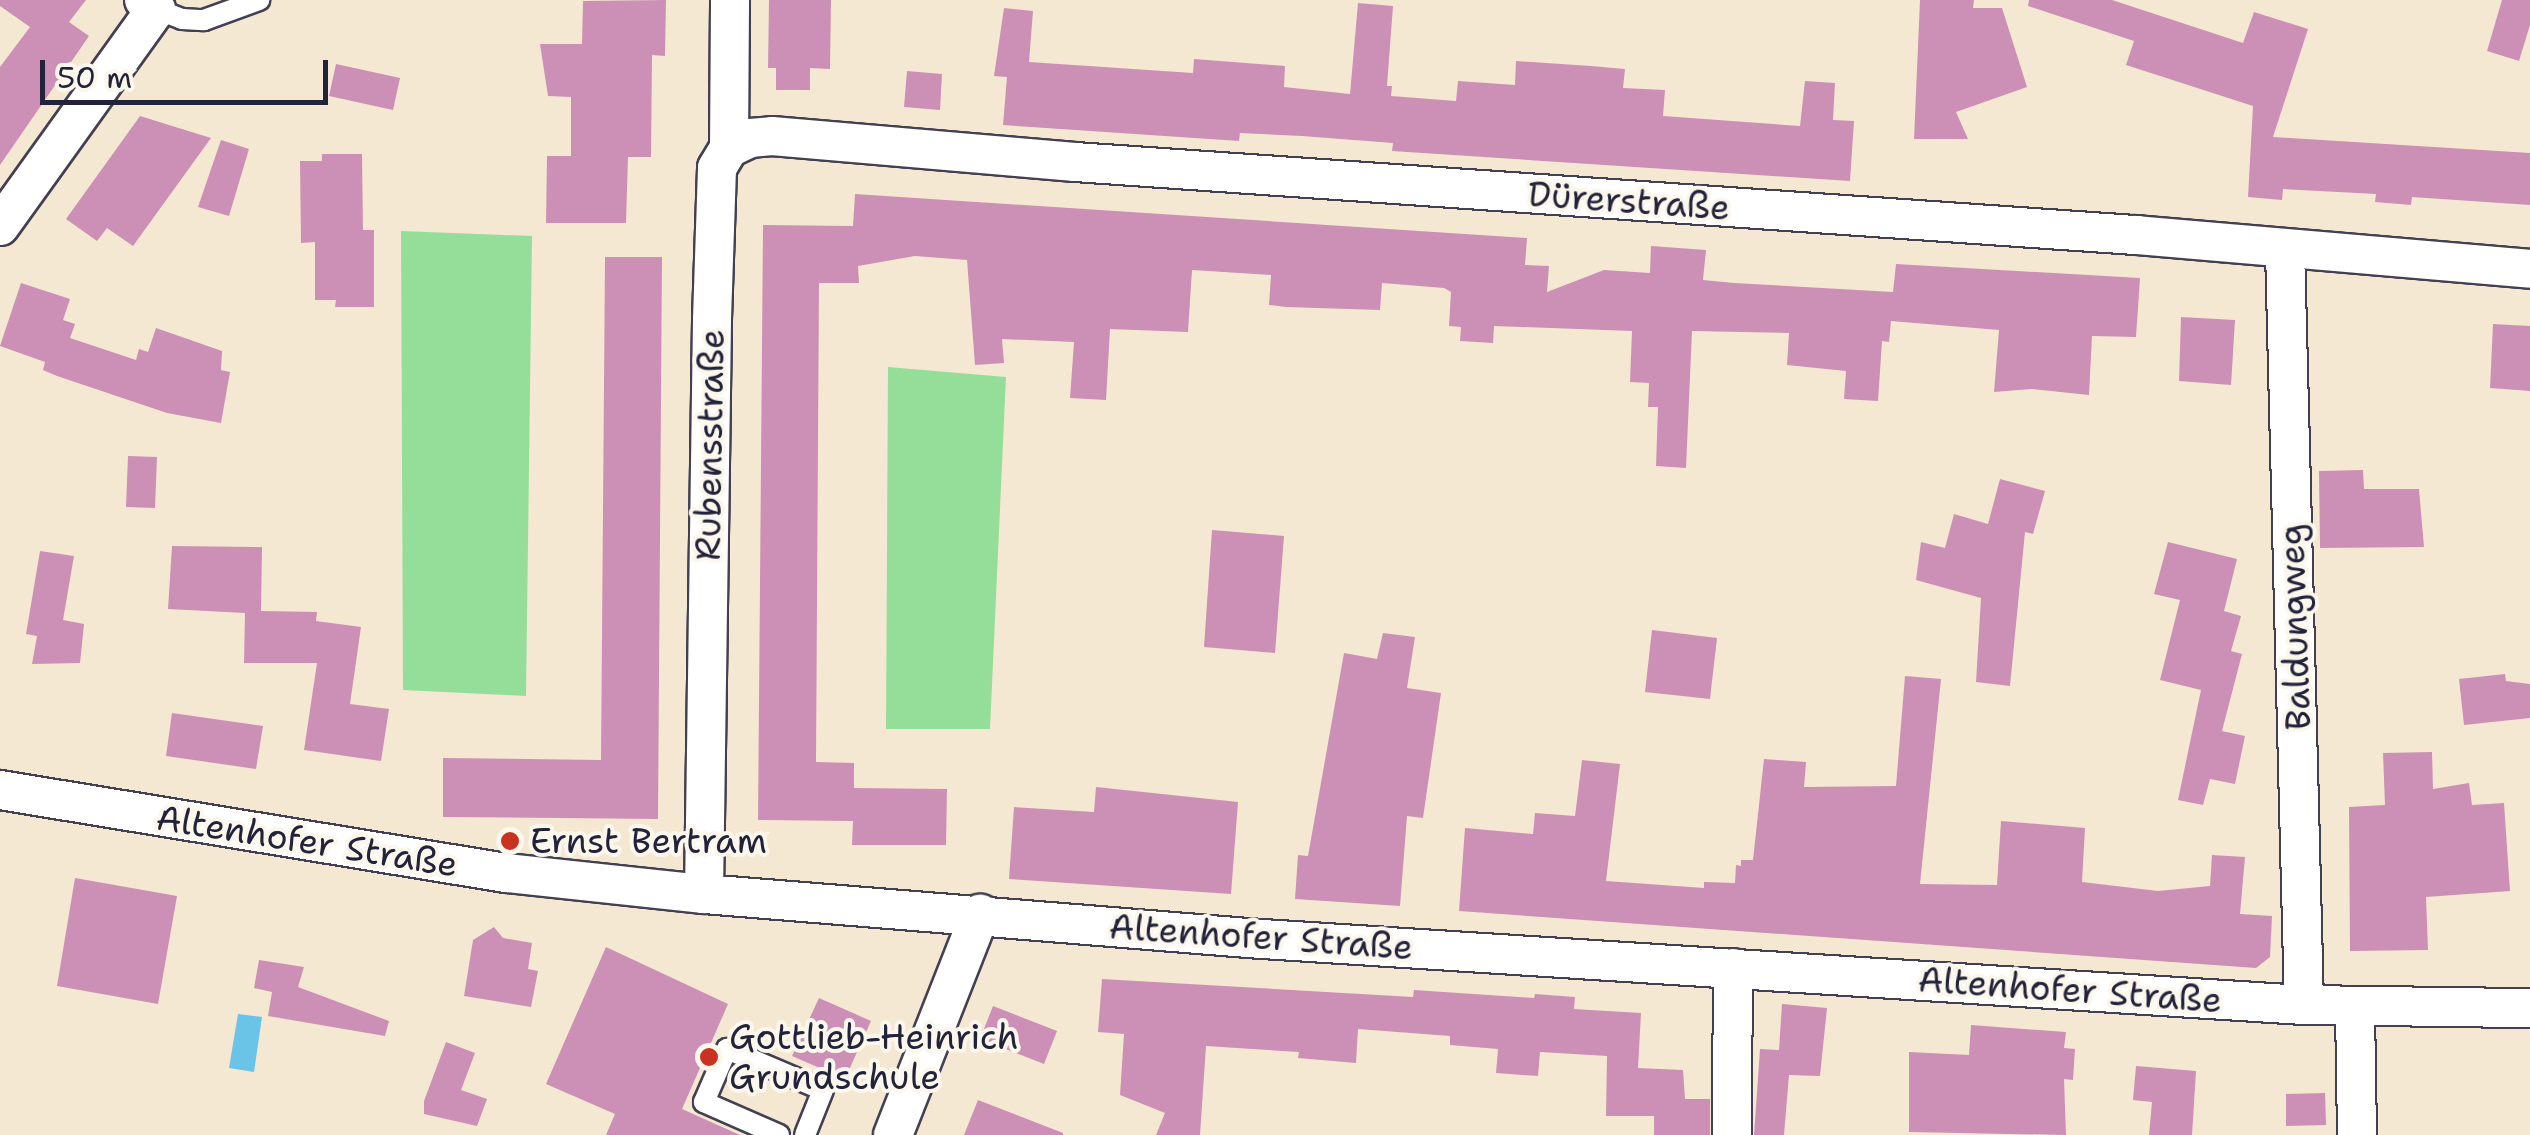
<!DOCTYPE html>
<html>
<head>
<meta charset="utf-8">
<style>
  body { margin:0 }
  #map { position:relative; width:2530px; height:1135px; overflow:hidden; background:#f5e8d2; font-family:"Shantell Sans",sans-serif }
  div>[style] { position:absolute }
  .green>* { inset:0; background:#94de9a }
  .water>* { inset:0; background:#69c4e7 }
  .building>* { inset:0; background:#cc90b6 }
  .roads { filter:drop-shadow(2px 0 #424052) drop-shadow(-2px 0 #424052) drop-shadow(0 2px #424052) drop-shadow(0 -2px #424052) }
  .service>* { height:20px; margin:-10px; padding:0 10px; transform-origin:10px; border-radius:10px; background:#fff }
  .minor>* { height:38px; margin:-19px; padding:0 19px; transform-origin:19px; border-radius:19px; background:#fff }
  .dots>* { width:28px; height:28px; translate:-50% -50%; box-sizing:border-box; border:5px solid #fbf7ec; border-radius:50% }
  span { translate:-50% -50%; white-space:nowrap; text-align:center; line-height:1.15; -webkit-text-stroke:8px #fbf7ec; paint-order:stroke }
  .street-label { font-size:35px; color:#22223b }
  .poi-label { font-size:35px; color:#22223b }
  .left { translate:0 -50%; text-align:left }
  .scale { position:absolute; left:40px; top:60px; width:288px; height:45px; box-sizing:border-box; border:5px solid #22223b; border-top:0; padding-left:12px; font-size:30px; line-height:35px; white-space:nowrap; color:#22223b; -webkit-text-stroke:8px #fbf7ec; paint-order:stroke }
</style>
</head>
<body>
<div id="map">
  <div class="green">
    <i style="clip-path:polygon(401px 231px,532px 236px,526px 696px,403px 690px)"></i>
    <i style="clip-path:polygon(888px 367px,1006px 377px,990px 729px,886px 729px)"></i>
  </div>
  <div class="water">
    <i style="clip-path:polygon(238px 1014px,262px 1017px,254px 1072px,229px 1068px)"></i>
  </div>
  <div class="building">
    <i style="clip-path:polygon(0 0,86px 0,69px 22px,89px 36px,0 165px,0 67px,30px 27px,0 6px)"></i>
    <i style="clip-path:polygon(666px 0,665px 56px,652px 55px,651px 157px,628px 157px,626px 223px,546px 223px,547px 156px,571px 156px,571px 97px,548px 96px,540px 44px,582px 44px,583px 1px)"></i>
    <i style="clip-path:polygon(769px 0,831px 0,830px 69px,810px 68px,810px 90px,776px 90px,776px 68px,768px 68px)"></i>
    <i style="clip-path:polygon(1920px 0,1974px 0,1973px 8px,2002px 8px,2027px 87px,1956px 112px,1968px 139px,1914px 139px)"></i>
    <i style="clip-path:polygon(2029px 0,2112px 0,2243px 43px,2254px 12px,2308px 29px,2273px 137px,2530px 153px,2530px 205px,2412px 197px,2411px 205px,2375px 202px,2376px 194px,2283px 189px,2282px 200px,2248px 197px,2253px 106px,2126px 65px,2134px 41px,2028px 6px)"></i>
    <i style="clip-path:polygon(2502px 0,2530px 0,2530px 25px,2519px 61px,2487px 51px)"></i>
    <i style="clip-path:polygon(1358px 3px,1393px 6px,1387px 86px,1392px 86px,1391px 96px,1456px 101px,1458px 81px,1515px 85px,1516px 61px,1591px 66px,1625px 69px,1623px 88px,1665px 90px,1663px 116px,1800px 126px,1805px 81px,1835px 83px,1833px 120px,1854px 121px,1850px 181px,1392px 151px,1393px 143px,1302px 136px,1240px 133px,1239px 141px,1003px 125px,1007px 77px,994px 76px,1004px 8px,1033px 11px,1029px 62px,1193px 73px,1194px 59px,1285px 66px,1284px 87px,1350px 94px)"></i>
    <i style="clip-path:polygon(336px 64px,400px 78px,393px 110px,329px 96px)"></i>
    <i style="clip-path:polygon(907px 71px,942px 74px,940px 110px,904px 107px)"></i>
    <i style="clip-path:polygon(140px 116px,211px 138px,133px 246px,107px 228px,97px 241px,66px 219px)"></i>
    <i style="clip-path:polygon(221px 140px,249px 149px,229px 216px,198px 207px)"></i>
    <i style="clip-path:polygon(322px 154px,362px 154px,363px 230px,374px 230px,374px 307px,335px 307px,336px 300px,315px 300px,315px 242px,301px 243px,300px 161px,322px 161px)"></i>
    <i style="clip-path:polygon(855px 194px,1527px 238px,1525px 265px,1549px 266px,1547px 292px,1604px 270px,1650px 273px,1651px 246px,1706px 250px,1703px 280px,1734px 283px,1893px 292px,1896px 264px,2140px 278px,2136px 337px,2092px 336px,2089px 395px,2031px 389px,1994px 392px,1999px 330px,1891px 321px,1889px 342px,1882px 341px,1878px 401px,1844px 399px,1846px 371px,1787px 365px,1789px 333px,1692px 331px,1686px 468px,1656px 466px,1658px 407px,1648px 407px,1649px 383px,1630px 382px,1632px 331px,1494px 326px,1493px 343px,1460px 341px,1461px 327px,1449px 326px,1451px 292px,1444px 288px,1382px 283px,1380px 310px,1286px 307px,1269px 305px,1271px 275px,1192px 270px,1188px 332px,1110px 329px,1106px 400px,1070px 398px,1074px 342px,1002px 339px,1004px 363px,975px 365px,967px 260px,915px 256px,858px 266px,859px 283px,819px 283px,816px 762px,854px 763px,854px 788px,947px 789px,946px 845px,852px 845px,853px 821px,758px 820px,763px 225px,853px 226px)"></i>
    <i style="clip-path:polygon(605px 257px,662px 257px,658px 819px,443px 817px,443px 758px,601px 760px)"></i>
    <i style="clip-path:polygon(21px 283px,70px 299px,63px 320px,75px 324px,70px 338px,136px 360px,139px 349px,148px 352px,156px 328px,222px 351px,221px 370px,230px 372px,221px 423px,167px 413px,57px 376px,43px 370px,45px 362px,0 346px)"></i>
    <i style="clip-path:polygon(2181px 317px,2235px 320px,2231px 385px,2179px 381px)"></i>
    <i style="clip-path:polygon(2493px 324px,2530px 326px,2530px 391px,2490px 388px)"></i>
    <i style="clip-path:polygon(128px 456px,157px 457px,155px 508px,126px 507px)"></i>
    <i style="clip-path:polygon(2363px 470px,2364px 489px,2419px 489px,2424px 547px,2320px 548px,2319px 471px)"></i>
    <i style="clip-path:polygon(2000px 479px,2045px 491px,2033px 534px,2025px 532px,2010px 686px,1976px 682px,1981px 598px,1916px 580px,1921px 542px,1945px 548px,1954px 514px,1988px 524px)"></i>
    <i style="clip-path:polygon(1212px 530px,1284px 536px,1275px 653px,1204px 647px)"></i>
    <i style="clip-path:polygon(2168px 542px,2237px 559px,2224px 611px,2241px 616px,2231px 651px,2242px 654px,2222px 731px,2245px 736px,2235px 784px,2210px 779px,2203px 805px,2178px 800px,2201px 690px,2160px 680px,2180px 600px,2154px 594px)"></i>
    <i style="clip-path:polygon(172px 546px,262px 547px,261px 611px,317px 612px,316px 621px,361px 627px,350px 704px,389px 709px,381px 761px,304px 750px,317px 663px,244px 663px,245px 613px,168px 609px)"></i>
    <i style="clip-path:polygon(40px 551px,74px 556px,63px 620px,84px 624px,80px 663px,32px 664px,37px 636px,26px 634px)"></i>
    <i style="clip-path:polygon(1652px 630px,1717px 638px,1710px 699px,1645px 692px)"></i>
    <i style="clip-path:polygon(1383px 633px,1415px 637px,1407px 688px,1441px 693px,1423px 818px,1407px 816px,1400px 906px,1295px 899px,1298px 855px,1308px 856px,1344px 653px,1377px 659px)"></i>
    <i style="clip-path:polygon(2505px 674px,2506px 681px,2530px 684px,2530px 718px,2464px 725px,2459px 679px)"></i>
    <i style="clip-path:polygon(1905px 676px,1941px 679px,1920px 884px,1997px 885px,2001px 821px,2085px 828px,2082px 882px,2158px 891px,2210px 886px,2212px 855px,2245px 857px,2240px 914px,2272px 916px,2270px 957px,2256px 968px,1459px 911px,1465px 828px,1533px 834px,1535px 813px,1575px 816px,1582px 760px,1620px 764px,1606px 881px,1704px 888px,1704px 882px,1735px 883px,1736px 865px,1741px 866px,1741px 860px,1753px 860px,1764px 759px,1806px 762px,1804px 787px,1896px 786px)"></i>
    <i style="clip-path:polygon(172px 713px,263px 726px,256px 769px,166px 756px)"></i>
    <i style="clip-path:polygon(2432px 752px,2433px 789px,2469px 783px,2472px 805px,2504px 803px,2510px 891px,2426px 897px,2428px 950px,2350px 951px,2349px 807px,2385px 805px,2383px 753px)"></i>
    <i style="clip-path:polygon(1096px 787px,1238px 802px,1231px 894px,1009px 879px,1014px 807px,1094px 812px)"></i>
    <i style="clip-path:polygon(75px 878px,177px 896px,158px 1004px,57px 986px)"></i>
    <i style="clip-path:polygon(494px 927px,503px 938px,532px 943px,528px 969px,538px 971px,531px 1007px,464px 996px,473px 940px)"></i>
    <i style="clip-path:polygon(606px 947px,728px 1004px,682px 1109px,740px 1135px,606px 1135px,615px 1114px,546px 1084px)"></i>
    <i style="clip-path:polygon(259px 960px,304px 967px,298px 987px,389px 1021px,385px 1036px,268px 1016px,272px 992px,254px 988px)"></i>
    <i style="clip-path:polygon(1102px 979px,1413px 997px,1414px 990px,1534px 998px,1535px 994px,1575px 997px,1574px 1009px,1641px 1013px,1638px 1068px,1683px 1070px,1685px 1099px,1710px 1099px,1710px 1135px,1654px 1135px,1654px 1116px,1606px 1116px,1607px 1056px,1540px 1052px,1538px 1076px,1496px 1073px,1498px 1049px,1450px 1045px,1450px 1036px,1358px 1029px,1356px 1063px,1298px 1058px,1299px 1052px,1206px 1046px,1200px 1135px,1156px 1135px,1165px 1113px,1120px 1095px,1124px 1034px,1098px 1032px)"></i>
    <i style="clip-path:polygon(819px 998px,871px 1021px,845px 1079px,792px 1056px)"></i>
    <i style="clip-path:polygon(1782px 1004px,1827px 1008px,1820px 1076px,1789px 1075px,1784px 1135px,1754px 1135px,1760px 1049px,1779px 1050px)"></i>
    <i style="clip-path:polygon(993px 1006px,1057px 1031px,1044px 1064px,980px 1039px)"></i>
    <i style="clip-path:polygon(1971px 1025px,2066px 1032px,2064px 1048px,2075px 1049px,2073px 1080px,2064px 1079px,2066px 1135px,1909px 1132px,1909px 1052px,1969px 1055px)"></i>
    <i style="clip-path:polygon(446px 1042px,475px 1053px,461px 1090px,487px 1099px,477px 1126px,424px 1114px,424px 1101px)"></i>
    <i style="clip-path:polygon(2136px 1066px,2196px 1071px,2192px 1135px,2149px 1135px,2152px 1102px,2133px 1100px)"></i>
    <i style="clip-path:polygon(2325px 1093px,2326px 1125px,2286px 1126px,2286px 1094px)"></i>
    <i style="clip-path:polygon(978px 1100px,1063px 1133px,1063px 1135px,964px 1135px)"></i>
  </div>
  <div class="roads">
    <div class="service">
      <i style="left:160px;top:2px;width:8px;rotate:120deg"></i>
      <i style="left:156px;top:9px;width:28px;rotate:21deg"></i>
      <i style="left:182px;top:19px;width:22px;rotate:3deg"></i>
      <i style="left:204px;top:20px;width:59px;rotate:-20deg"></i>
      <i style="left:779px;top:1135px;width:82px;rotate:-156.3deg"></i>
      <i style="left:704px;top:1102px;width:58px;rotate:-66.5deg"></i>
      <i style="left:727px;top:1049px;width:104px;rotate:23.1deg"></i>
      <i style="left:823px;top:1090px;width:48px;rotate:111.8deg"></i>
    </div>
    <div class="minor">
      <i style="left:729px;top:148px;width:23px;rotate:-25deg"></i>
      <i style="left:750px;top:138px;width:22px;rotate:-5deg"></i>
      <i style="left:772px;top:136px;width:304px;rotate:4.9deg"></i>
      <i style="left:1075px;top:162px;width:1064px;rotate:3.94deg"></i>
      <i style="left:2136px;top:235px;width:395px;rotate:4.9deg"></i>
      <i style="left:0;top:226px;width:267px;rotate:-54.3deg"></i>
      <i style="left:156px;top:9px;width:15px;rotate:-143deg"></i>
      <i style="left:2285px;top:249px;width:756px;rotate:88.56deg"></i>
      <i style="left:0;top:790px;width:513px;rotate:9.32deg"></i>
      <i style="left:506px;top:873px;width:199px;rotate:6.1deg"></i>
      <i style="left:704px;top:894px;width:545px;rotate:4.63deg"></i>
      <i style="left:1247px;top:938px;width:1059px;rotate:3.63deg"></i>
      <i style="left:2304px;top:1005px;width:226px;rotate:0.8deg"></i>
      <i style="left:704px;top:894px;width:575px;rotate:-89.2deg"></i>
      <i style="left:712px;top:319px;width:151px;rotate:-88.1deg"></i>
      <i style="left:717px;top:168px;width:23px;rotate:-59deg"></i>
      <i style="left:729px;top:148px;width:148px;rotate:-89.6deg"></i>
      <i style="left:2355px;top:1008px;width:127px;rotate:89.1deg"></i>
      <i style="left:893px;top:1135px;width:238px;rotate:-68.5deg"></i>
      <i style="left:1732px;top:1135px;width:167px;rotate:-89.7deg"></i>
    </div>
  </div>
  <div class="dots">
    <i style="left:510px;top:841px;background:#c8321e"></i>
    <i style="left:709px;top:1057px;background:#c8321e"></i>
  </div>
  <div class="street-label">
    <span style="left:1629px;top:201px;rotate:4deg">Dürerstraße</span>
    <span style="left:710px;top:445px;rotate:-89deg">Rubensstraße</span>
    <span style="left:2295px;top:627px;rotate:-92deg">Baldungweg</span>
    <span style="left:307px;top:841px;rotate:9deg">Altenhofer Straße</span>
    <span style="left:1261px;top:937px;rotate:4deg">Altenhofer Straße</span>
    <span style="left:2070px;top:990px;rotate:4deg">Altenhofer Straße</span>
  </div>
  <div class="poi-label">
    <span class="left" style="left:530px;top:841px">Ernst Bertram</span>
    <span class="left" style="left:729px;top:1057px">Gottlieb-Heinrich<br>Grundschule</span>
  </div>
  <div class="scale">50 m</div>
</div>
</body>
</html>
